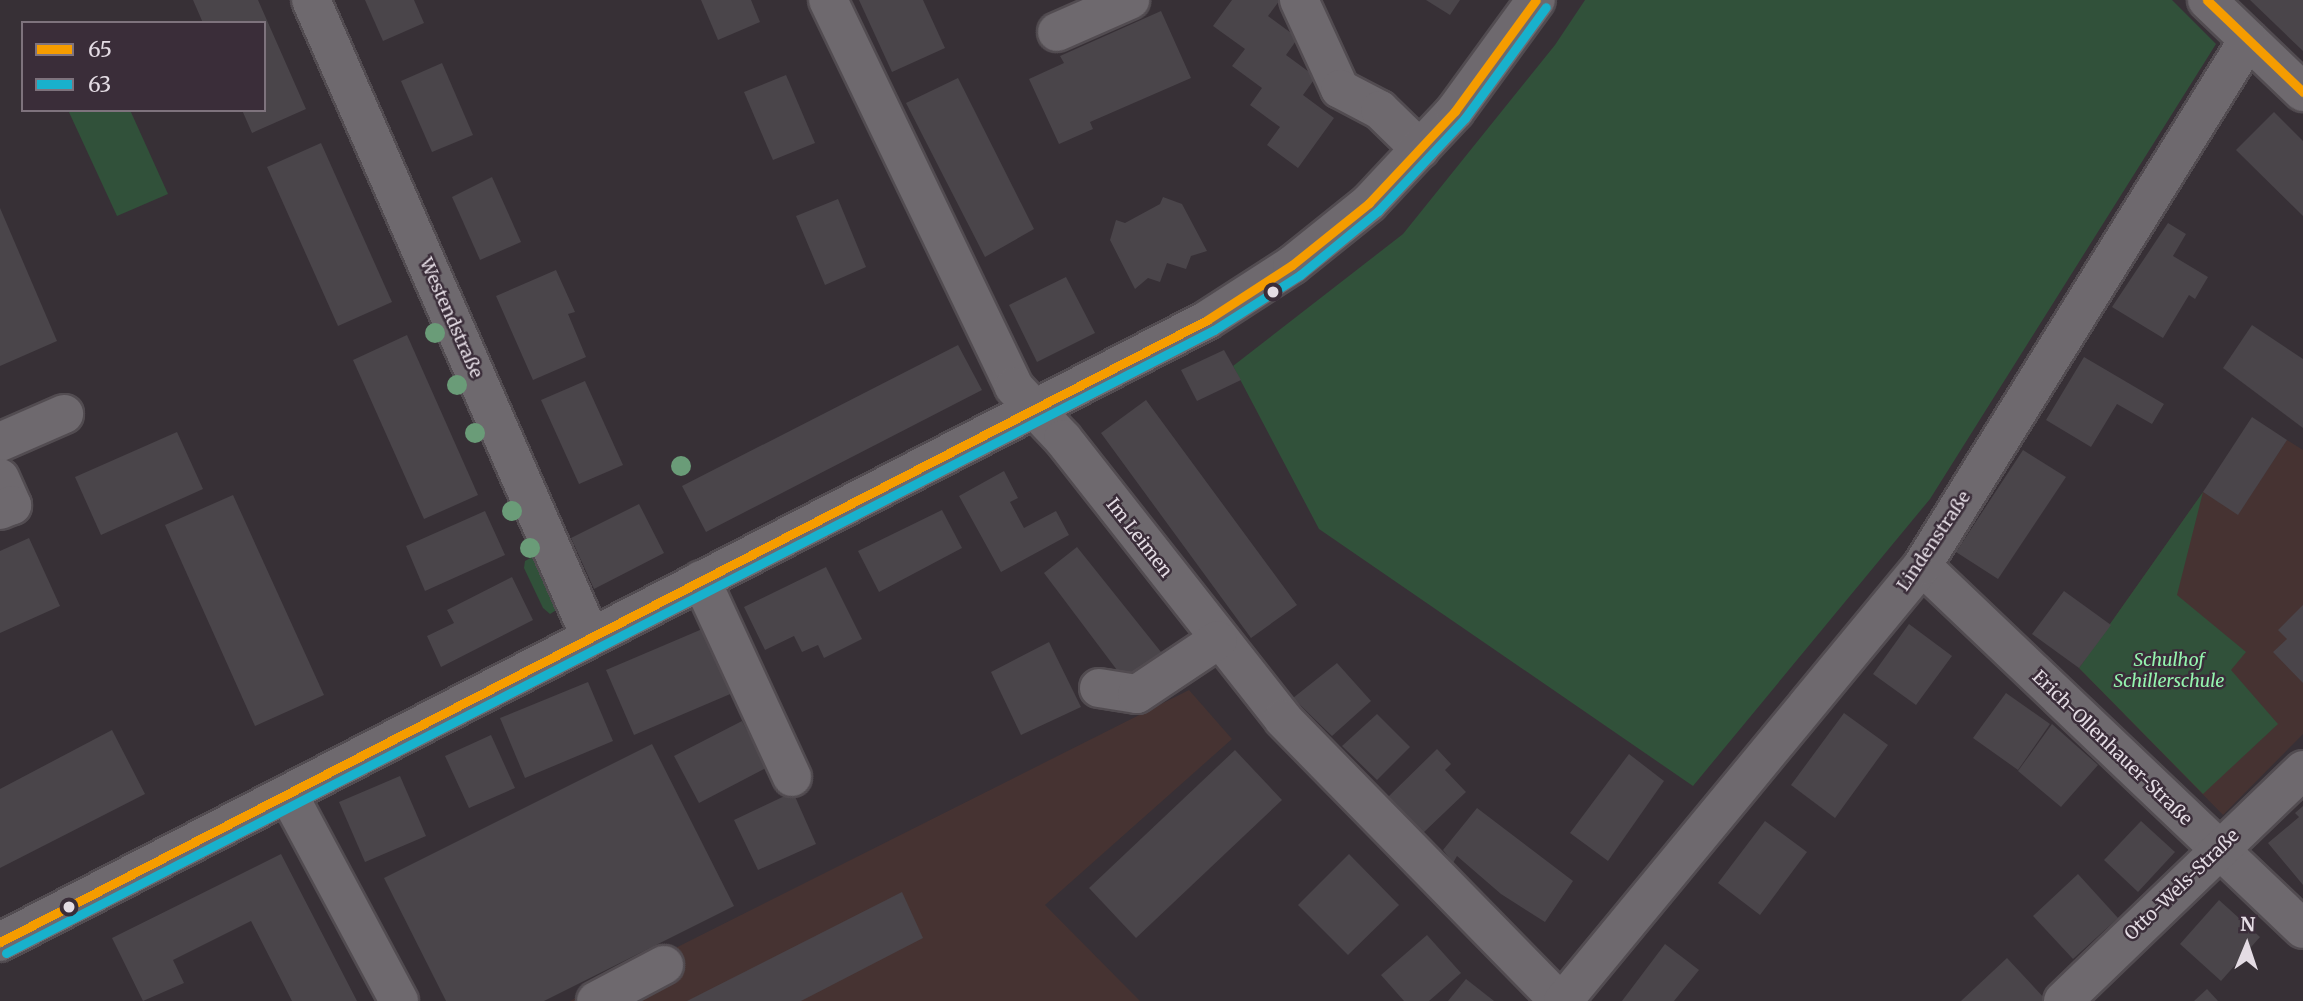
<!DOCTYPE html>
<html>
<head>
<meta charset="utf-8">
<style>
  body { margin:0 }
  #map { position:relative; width:2303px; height:1001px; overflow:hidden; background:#373036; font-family:Merriweather,serif }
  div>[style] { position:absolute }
  .education>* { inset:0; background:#463332 }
  .green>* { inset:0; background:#31513a }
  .building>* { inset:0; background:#4a454a }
  .roads { filter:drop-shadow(2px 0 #524c51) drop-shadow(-2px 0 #524c51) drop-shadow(0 2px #524c51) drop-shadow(0 -2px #524c51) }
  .minor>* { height:38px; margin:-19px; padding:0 19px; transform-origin:19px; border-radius:19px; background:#6e696e }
  .bus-1>* { height:9px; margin:-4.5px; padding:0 4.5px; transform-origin:4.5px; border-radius:4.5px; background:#f59c00 }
  .bus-2>* { height:9px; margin:-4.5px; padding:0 4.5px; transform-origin:4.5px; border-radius:4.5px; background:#18b1cc }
  .trees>* { width:20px; height:20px; margin:-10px; border-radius:50%; background:#6a9c78 }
  .dots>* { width:19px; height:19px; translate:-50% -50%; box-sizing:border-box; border:4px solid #3a2d39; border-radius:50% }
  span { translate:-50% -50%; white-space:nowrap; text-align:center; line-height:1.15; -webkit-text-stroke:5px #3a2d39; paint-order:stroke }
  .street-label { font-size:18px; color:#e4dce4 }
  .park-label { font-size:18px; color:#94f4ae; font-style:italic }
  .legend { position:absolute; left:21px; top:21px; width:245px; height:91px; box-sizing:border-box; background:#3a2d39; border:2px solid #7e737d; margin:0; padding:9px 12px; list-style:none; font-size:21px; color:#e4dce4 }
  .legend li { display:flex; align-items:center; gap:14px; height:35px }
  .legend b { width:35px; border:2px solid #7e737d }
  .north { position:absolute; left:2212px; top:910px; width:70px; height:70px; -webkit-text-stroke:5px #3a2d39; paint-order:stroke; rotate:2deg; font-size:19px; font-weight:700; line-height:28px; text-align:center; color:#e4dce4 }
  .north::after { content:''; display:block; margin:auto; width:24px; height:32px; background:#e4dce4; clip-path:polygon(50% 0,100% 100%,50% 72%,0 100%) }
</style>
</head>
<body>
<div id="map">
  <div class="education">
    <i style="clip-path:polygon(2287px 440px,2303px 450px,2303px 734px,2223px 815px,2079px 668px,2203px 492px,2238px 514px)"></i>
    <i style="clip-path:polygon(1189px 690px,1232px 739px,1045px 905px,1140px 1001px,570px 1001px)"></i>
  </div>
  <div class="green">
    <i style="clip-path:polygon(1585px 0,2172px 0,2216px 44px,1930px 499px,1693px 786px,1319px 529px,1233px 366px,1403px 234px,1555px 45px)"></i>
    <i style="clip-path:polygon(68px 110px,130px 110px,168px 194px,117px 216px)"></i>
    <i style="clip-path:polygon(2203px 492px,2177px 595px,2246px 652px,2231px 670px,2278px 724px,2203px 794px,2079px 668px)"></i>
    <i style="clip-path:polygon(534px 556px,558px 609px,550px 614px,543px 608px,524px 568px,525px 561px)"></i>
  </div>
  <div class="building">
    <i style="clip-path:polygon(193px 0,258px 0,306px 109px,252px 133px,242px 110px,264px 110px,264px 23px,203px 23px)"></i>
    <i style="clip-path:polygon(365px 0,414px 0,424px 23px,383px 41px)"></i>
    <i style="clip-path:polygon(701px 0,751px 0,760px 22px,718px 40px)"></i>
    <i style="clip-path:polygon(859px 0,923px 0,945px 48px,892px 72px)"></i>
    <i style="clip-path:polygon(1232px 0,1280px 0,1268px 16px,1298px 38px,1286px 55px,1316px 77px,1303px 95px,1334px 118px,1298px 168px,1267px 145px,1280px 127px,1250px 105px,1262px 88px,1232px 66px,1245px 49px,1213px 26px)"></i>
    <i style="clip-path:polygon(1426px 0,1460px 0,1450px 15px)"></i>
    <i style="clip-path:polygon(2250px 0,2303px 0,2303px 51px)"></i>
    <i style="clip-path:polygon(1161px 11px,1191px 78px,1090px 122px,1093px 129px,1059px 144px,1029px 79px,1064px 63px,1060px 56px)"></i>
    <i style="clip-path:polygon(442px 63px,473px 135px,432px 152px,401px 81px)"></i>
    <i style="clip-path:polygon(786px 75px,815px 143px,773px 160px,744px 92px)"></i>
    <i style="clip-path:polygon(958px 78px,1034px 229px,985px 257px,906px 103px)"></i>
    <i style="clip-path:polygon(2274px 112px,2303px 141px,2303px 216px,2236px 150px)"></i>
    <i style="clip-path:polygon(321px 143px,392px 302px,338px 326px,267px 167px)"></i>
    <i style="clip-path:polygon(492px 177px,521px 242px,480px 260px,452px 197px)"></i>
    <i style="clip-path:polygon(1163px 197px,1182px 204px,1207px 251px,1191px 256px,1186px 269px,1167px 263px,1160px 282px,1148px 278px,1135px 289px,1110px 240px,1116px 220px,1125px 223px,1160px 204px)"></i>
    <i style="clip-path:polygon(838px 199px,866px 267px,825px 285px,796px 216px)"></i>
    <i style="clip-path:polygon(0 208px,57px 341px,0 366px)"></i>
    <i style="clip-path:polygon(2168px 223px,2186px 234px,2173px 256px,2208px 277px,2195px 299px,2189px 295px,2163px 338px,2112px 307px)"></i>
    <i style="clip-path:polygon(556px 270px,575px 312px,568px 314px,586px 357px,533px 380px,496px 296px)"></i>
    <i style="clip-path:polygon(1066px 277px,1095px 333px,1037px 362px,1009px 305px)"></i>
    <i style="clip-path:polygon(2252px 325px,2303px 359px,2303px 428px,2223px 368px)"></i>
    <i style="clip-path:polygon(407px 335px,478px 495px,424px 519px,353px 360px)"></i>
    <i style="clip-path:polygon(958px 345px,982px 390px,706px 532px,682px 486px)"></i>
    <i style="clip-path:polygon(1224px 350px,1241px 380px,1197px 401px,1181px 370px)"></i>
    <i style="clip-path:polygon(2084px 357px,2164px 404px,2152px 424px,2117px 404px,2091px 447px,2046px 420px)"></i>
    <i style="clip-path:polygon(585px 381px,623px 465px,579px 484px,541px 400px)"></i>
    <i style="clip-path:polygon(1146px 400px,1297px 605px,1251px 638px,1101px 433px)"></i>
    <i style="clip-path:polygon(2252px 417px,2287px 440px,2238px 515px,2203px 492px)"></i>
    <i style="clip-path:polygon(177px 432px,203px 489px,101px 535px,75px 477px)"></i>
    <i style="clip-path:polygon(2023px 450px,2066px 477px,1998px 579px,1956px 552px)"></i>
    <i style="clip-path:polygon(1004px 471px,1018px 498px,1010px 502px,1024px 528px,1056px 511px,1069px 535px,1001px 572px,959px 496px)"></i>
    <i style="clip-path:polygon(233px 495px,324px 695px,255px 726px,165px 525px)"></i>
    <i style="clip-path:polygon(639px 504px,664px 553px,594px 589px,571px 538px)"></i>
    <i style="clip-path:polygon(942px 510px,962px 548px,879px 592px,858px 551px)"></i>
    <i style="clip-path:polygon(485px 511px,505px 555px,425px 591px,406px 546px)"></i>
    <i style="clip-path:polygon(29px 538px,60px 606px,0 633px,0 551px)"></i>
    <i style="clip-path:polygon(1077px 547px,1165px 657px,1129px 686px,1044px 573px)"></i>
    <i style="clip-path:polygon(826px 567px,862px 639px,824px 658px,818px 645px,802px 652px,794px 636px,765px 650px,744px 607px)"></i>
    <i style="clip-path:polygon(512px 577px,533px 620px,441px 667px,427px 636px,454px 623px,447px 610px)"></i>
    <i style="clip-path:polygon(2064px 591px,2111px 625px,2079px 668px,2032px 634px)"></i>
    <i style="clip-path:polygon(2303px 605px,2303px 683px,2273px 652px,2287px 639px,2278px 630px)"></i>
    <i style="clip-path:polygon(1909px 624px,1952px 656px,1916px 705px,1873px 674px)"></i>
    <i style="clip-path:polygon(707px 627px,735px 692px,634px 735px,606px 670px)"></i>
    <i style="clip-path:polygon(1049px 642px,1081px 707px,1021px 735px,991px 672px)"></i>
    <i style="clip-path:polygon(1337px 663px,1371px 701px,1332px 736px,1293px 698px)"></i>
    <i style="clip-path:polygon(588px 682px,613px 741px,525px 778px,500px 718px)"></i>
    <i style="clip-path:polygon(2006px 693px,2050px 724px,2018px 770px,1973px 738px)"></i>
    <i style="clip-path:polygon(1844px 713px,1888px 745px,1835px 818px,1791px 785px)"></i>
    <i style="clip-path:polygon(1377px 714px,1410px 747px,1377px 780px,1342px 746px)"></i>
    <i style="clip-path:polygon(742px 721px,766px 768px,699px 803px,674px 756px)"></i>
    <i style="clip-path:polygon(2052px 724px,2098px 765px,2061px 807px,2018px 771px)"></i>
    <i style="clip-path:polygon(112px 730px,145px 794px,0 868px,0 789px)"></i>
    <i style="clip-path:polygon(491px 735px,515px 788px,469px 808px,445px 756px)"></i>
    <i style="clip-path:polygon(652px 744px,734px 906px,544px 1001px,446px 1001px,384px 878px)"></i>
    <i style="clip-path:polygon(1437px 749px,1451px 764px,1445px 770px,1466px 792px,1423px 833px,1388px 797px)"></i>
    <i style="clip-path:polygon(1235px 750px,1282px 800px,1136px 938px,1089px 888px)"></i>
    <i style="clip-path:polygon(1629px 754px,1664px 781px,1608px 861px,1570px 833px)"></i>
    <i style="clip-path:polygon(400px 776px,426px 836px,365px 862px,339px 802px)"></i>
    <i style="clip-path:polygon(793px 792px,816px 844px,758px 870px,734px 820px)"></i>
    <i style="clip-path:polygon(2303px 806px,2303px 885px,2268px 843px,2299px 817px,2295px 813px)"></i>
    <i style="clip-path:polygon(1477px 808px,1573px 881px,1545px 922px,1501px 894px,1457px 856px,1453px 863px,1443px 850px)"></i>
    <i style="clip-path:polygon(1765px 821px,1807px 852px,1760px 915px,1718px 883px)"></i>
    <i style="clip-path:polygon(2141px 821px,2175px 852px,2138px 892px,2104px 860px)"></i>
    <i style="clip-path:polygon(281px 854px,357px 1001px,292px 1001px,251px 921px,173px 960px,184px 983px,143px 1001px,112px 938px)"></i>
    <i style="clip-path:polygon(1349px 854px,1399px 905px,1348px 955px,1298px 905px)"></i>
    <i style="clip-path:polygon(2078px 874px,2118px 918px,2073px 959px,2033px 916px)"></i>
    <i style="clip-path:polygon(902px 892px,923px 938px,801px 1001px,687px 1001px)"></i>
    <i style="clip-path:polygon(2219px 900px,2260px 937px,2221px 981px,2180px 944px)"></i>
    <i style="clip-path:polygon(1427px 935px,1461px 973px,1429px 1001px,1404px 1001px,1381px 975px)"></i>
    <i style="clip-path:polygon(1665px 944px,1699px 970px,1674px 1001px,1622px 1001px)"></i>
    <i style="clip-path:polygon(2007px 958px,2047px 1001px,1961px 1001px)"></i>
    <i style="clip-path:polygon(1466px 979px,1494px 1001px,1448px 1001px)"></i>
    <i style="clip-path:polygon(2207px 989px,2218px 1001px,2194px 1001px)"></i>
  </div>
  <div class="roads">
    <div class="minor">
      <i style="left:311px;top:0;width:695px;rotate:66.31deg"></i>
      <i style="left:828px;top:0;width:429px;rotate:64.3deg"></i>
      <i style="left:1014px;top:387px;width:71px;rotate:46.7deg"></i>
      <i style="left:1063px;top:439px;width:356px;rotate:51.8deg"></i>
      <i style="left:1283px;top:719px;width:395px;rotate:45.6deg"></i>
      <i style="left:1299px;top:0;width:98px;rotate:65.3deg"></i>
      <i style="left:1340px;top:89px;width:45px;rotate:27.7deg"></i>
      <i style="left:1380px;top:110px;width:56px;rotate:44.3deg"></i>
      <i style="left:2207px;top:0;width:133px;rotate:43.8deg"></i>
      <i style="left:1057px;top:32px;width:80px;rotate:-23.7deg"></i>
      <i style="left:0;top:442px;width:70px;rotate:-23.6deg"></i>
      <i style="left:0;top:478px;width:30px;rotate:66deg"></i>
      <i style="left:12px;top:505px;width:13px;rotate:157deg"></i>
      <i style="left:1922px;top:566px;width:526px;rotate:43.61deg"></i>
      <i style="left:701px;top:580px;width:217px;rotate:65.2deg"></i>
      <i style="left:1099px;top:688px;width:38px;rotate:9deg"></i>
      <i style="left:1137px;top:694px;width:97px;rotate:-33.7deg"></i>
      <i style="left:288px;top:794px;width:235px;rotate:61.8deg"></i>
      <i style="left:0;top:942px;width:1358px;rotate:-27.26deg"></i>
      <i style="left:1207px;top:320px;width:101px;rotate:-32.9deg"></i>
      <i style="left:1292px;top:265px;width:99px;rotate:-38.8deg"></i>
      <i style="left:1369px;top:203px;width:126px;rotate:-46.9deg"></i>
      <i style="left:1455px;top:111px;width:137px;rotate:-53.9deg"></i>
      <i style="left:596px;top:1001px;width:77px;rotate:-27.9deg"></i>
      <i style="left:1563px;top:1001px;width:564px;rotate:-50.47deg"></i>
      <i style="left:1922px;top:566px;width:619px;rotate:-58.21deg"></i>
      <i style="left:2063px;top:1001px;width:333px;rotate:-43.9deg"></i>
    </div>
  </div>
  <div class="bus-1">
    <i style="left:2207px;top:0;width:133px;rotate:43.8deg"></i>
    <i style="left:0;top:942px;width:1358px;rotate:-27.26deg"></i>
    <i style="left:1207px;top:320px;width:101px;rotate:-32.9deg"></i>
    <i style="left:1292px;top:265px;width:99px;rotate:-38.8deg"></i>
    <i style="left:1369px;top:203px;width:126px;rotate:-46.9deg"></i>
    <i style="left:1455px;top:111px;width:137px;rotate:-53.9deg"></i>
  </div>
  <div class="bus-2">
    <i style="left:6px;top:953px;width:1359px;rotate:-27.28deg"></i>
    <i style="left:1214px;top:330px;width:102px;rotate:-32.6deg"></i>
    <i style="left:1300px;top:275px;width:101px;rotate:-39.4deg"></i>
    <i style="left:1378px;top:211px;width:127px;rotate:-46.9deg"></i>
    <i style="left:1465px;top:118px;width:137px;rotate:-53.9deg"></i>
  </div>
  <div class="trees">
    <i style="left:435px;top:333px"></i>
    <i style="left:457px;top:385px"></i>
    <i style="left:475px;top:433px"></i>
    <i style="left:681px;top:466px"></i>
    <i style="left:512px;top:511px"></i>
    <i style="left:530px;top:548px"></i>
  </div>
  <div class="dots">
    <i style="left:1273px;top:292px;background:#e4dce4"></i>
    <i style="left:69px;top:907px;background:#e4dce4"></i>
  </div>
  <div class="street-label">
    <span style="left:451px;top:318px;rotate:66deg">Westendstraße</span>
    <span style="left:1139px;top:538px;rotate:52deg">Im Leimen</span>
    <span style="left:1934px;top:541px;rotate:-56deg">Lindenstraße</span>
    <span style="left:2112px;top:748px;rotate:44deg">Erich-Ollenhauer-Straße</span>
    <span style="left:2182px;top:885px;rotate:-44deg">Otto-Wels-Straße</span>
  </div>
  <div class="park-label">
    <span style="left:2169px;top:671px">Schulhof<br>Schillerschule</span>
  </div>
  <ul class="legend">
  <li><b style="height:9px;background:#f59c00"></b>65</li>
  <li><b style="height:9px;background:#18b1cc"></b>63</li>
  </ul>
  <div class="north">N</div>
</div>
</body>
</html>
